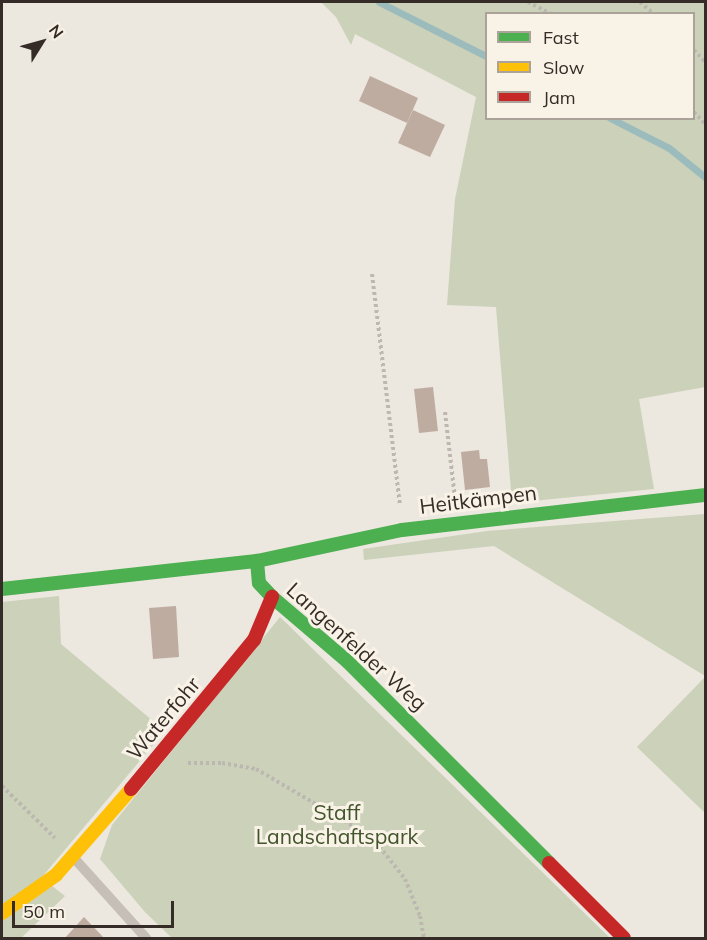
<!DOCTYPE html>
<html>
<head>
<meta charset="utf-8">
<style>
  body { margin:0 }
  #map { position:relative; width:707px; height:940px; overflow:hidden; background:#ece7df; font-family:Mulish,sans-serif }
  div>[style] { position:absolute }
  .green>* { inset:0; background:#cbd2b9 }
  .stream>* { height:7px; margin:-3.5px; padding:0 3.5px; transform-origin:3.5px; border-radius:3.5px; background:#9cbbbd }
  .building>* { inset:0; background:#bfaca1 }
  .path>* { height:4px; margin-top:-2px; transform-origin:0; background:repeating-linear-gradient(90deg,#bdb7b1 0 3px,transparent 0 6px) }
  .lane>* { height:10px; margin:-5px; padding:0 5px; transform-origin:5px; border-radius:5px; background:#c5bfb8 }
  .fast>* { height:14px; margin:-7px; padding:0 7px; transform-origin:7px; border-radius:7px; background:#4caf50 }
  .slow>* { height:14px; margin:-7px; padding:0 7px; transform-origin:7px; border-radius:7px; background:#ffc107 }
  .jam>* { height:14px; margin:-7px; padding:0 7px; transform-origin:7px; border-radius:7px; background:#c62828 }
  span { translate:-50% -50%; white-space:nowrap; text-align:center; line-height:1.15; -webkit-text-stroke:6px #f9f2e6; paint-order:stroke }
  .street-label { font-size:21px; color:#352c27 }
  .park-label { font-size:21px; color:#41542b }
  .frame { position:absolute; inset:0; border:3px solid #352c27; pointer-events:none }
  .legend { position:absolute; left:485px; top:12px; width:210px; height:108px; box-sizing:border-box; background:#f9f2e6; border:2px solid #aba39a; margin:0; padding:8px 10px; list-style:none; font-size:18px; color:#352c27 }
  .legend li { display:flex; align-items:center; gap:12px; height:30px }
  .legend b { width:30px; border:2px solid #aba39a }
  .north { position:absolute; left:12px; top:12px; width:60px; height:60px; -webkit-text-stroke:4px #f9f2e6; paint-order:stroke; rotate:53deg; font-size:16px; font-weight:700; line-height:24px; text-align:center; color:#352c27 }
  .north::after { content:''; display:block; margin:auto; width:21px; height:27px; background:#352c27; clip-path:polygon(50% 0,100% 100%,50% 72%,0 100%) }
  .scale { position:absolute; left:12px; top:901px; width:162px; height:27px; box-sizing:border-box; border:3px solid #352c27; border-top:0; padding-left:8px; font-size:18px; line-height:21px; white-space:nowrap; color:#352c27; -webkit-text-stroke:4px #f9f2e6; paint-order:stroke }
</style>
</head>
<body>
<div id="map">
  <div class="green">
    <i style="clip-path:polygon(evenodd,321px 2px,705px 2px,705px 387px,639px 399px,654px 489px,512px 503px,496px 307px,447px 305px,455px 199px,476px 97px,355px 34px,351px 45px,336px 17px,321px 2px,486px 14px,694px 14px,694px 118px,486px 118px,486px 14px)"></i>
    <i style="clip-path:polygon(705px 514px,705px 676px,494px 546px,364px 560px,363px 549px,487px 531px)"></i>
    <i style="clip-path:polygon(59px 596px,61px 644px,165px 731px,42px 877px,2px 906px,2px 602px)"></i>
    <i style="clip-path:polygon(280px 617px,610px 938px,172px 938px,145px 912px,100px 859px,112px 825px)"></i>
    <i style="clip-path:polygon(705px 677px,705px 813px,637px 747px)"></i>
    <i style="clip-path:polygon(52px 886px,65px 896px,21px 938px,2px 938px,2px 921px)"></i>
  </div>
  <div class="stream">
    <i style="left:379px;top:2px;width:120px;rotate:26.8deg"></i>
    <i style="left:610px;top:118px;width:66px;rotate:27deg"></i>
    <i style="left:669px;top:148px;width:48px;rotate:39deg"></i>
  </div>
  <div class="building">
    <i style="clip-path:polygon(370px 76px,418px 98px,407px 123px,359px 101px)"></i>
    <i style="clip-path:polygon(413px 110px,445px 125px,430px 157px,398px 143px)"></i>
    <i style="clip-path:polygon(433px 387px,438px 431px,419px 433px,414px 389px)"></i>
    <i style="clip-path:polygon(479px 450px,480px 459px,487px 459px,490px 487px,465px 490px,461px 452px)"></i>
    <i style="clip-path:polygon(176px 606px,179px 657px,153px 659px,149px 608px)"></i>
    <i style="clip-path:polygon(84px 917px,105px 939px,64px 939px)"></i>
  </div>
  <div class="path">
    <i style="left:528px;top:2px;width:27px;rotate:27deg"></i>
    <i style="left:640px;top:2px;width:18px;rotate:41deg"></i>
    <i style="left:694px;top:50px;width:18px;rotate:47deg"></i>
    <i style="left:694px;top:112px;width:18px;rotate:47deg"></i>
    <i style="left:372px;top:274px;width:233px;rotate:83.1deg"></i>
    <i style="left:445px;top:412px;width:87px;rotate:83.4deg"></i>
    <i style="left:188px;top:763px;width:34px"></i>
    <i style="left:222px;top:763px;width:35px;rotate:10deg"></i>
    <i style="left:256px;top:769px;width:134px;rotate:30.4deg"></i>
    <i style="left:372px;top:837px;width:53px;rotate:51.8deg"></i>
    <i style="left:405px;top:879px;width:40px;rotate:68deg"></i>
    <i style="left:420px;top:916px;width:22px;rotate:80deg"></i>
    <i style="left:2px;top:786px;width:74px;rotate:44.5deg"></i>
  </div>
  <div class="lane">
    <i style="left:74px;top:858px;width:108px;rotate:48deg"></i>
  </div>
  <div class="fast">
    <i style="left:257px;top:561px;width:22px;rotate:85deg"></i>
    <i style="left:259px;top:583px;width:19px;rotate:47deg"></i>
    <i style="left:272px;top:597px;width:100px;rotate:40.5deg"></i>
    <i style="left:348px;top:662px;width:284px;rotate:45deg"></i>
    <i style="left:2px;top:589px;width:257px;rotate:-6.3deg"></i>
    <i style="left:257px;top:561px;width:148px;rotate:-12.1deg"></i>
    <i style="left:402px;top:530px;width:306px;rotate:-6.6deg"></i>
  </div>
  <div class="slow">
    <i style="left:2px;top:913px;width:66px;rotate:-35.1deg"></i>
    <i style="left:56px;top:875px;width:114px;rotate:-48.9deg"></i>
  </div>
  <div class="jam">
    <i style="left:131px;top:789px;width:193px;rotate:-50.5deg"></i>
    <i style="left:254px;top:640px;width:47px;rotate:-67.3deg"></i>
    <i style="left:549px;top:863px;width:106px;rotate:45deg"></i>
  </div>
  <div class="street-label">
    <span style="left:478px;top:499px;rotate:-7deg">Heitkämpen</span>
    <span style="left:357px;top:646px;rotate:42deg">Langenfelder Weg</span>
    <span style="left:163px;top:718px;rotate:-50deg">Waterfohr</span>
  </div>
  <div class="park-label">
    <span style="left:337px;top:824px">Staff<br>Landschaftspark</span>
  </div>
  <div class="frame"></div>
  <ul class="legend">
  <li><b style="height:8px;background:#4caf50"></b>Fast</li>
  <li><b style="height:8px;background:#ffc107"></b>Slow</li>
  <li><b style="height:8px;background:#c62828"></b>Jam</li>
  </ul>
  <div class="north">N</div>
  <div class="scale">50 m</div>
</div>
</body>
</html>
